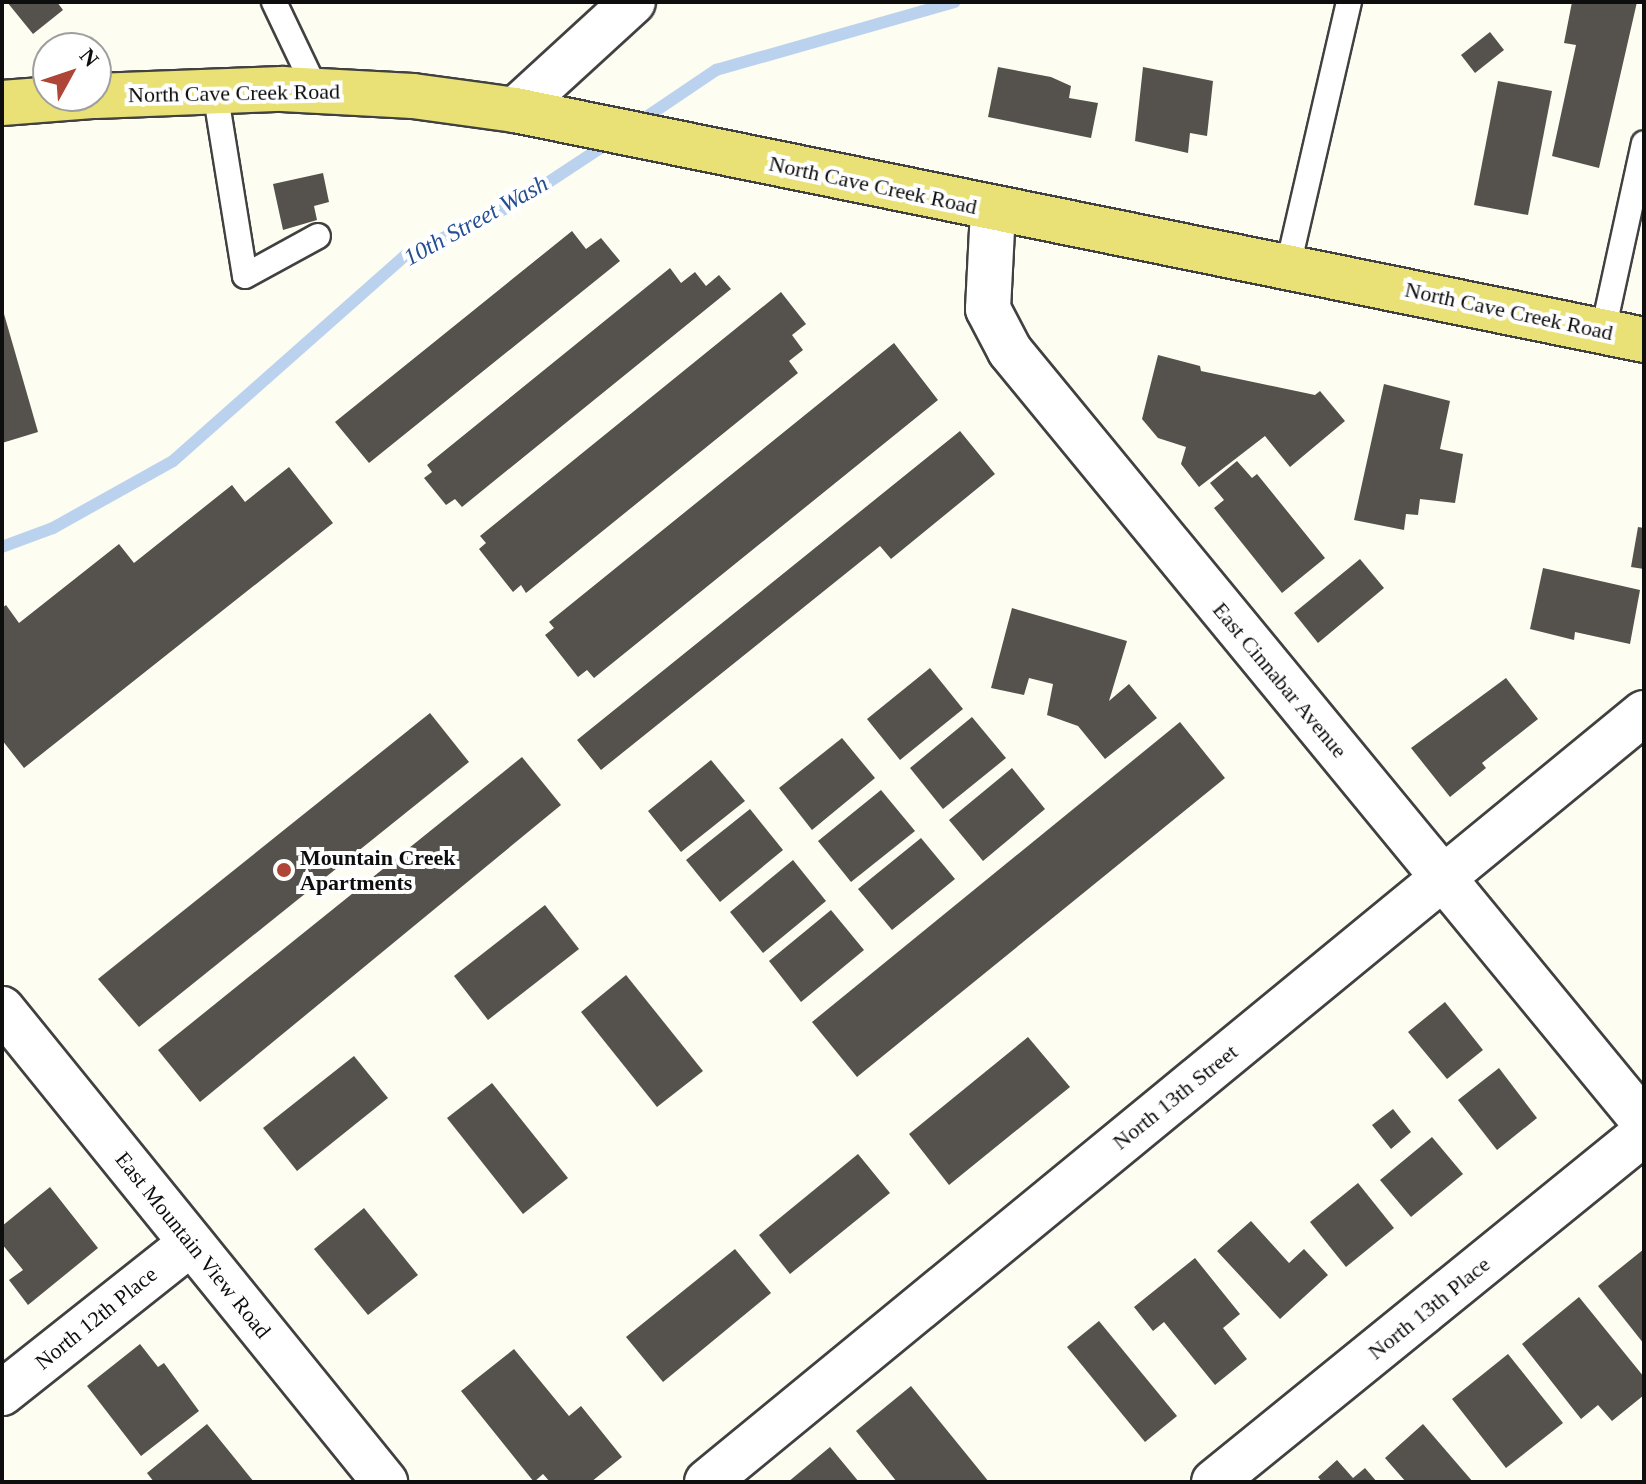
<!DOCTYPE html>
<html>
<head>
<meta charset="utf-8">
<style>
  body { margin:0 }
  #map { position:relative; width:1646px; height:1484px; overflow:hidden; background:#fdfdf1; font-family:Georgia,serif }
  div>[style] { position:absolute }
  .stream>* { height:12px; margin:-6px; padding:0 6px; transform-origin:6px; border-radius:6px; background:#bbd2ef }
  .building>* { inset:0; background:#55514c }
  .roads { filter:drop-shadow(2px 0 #414141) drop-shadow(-2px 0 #414141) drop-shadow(0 2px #414141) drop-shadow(0 -2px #414141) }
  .service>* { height:24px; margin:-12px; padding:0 12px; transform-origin:12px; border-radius:12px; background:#fff }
  .minor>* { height:44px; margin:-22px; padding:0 22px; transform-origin:22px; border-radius:22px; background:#fff }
  .tertiary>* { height:44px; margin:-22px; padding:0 22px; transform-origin:22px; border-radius:22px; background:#fff }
  .primary>* { height:44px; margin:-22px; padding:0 22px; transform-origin:22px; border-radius:22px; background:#e9e175 }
  .dots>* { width:22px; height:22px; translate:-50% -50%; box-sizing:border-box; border:4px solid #fff; border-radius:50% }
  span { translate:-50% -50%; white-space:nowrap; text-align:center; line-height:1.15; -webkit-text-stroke:8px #fff; paint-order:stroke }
  .street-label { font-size:22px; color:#0e0e0e }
  .poi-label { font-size:22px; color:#0e0e0e; font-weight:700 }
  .left { translate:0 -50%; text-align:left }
  .water-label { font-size:24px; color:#254f92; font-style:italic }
  .frame { position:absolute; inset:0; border:4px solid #0e0e0e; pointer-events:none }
  .north { position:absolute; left:32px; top:32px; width:80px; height:80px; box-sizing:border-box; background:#fff; border:2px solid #9f9f9f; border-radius:50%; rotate:50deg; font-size:22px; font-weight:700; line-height:32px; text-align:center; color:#0e0e0e }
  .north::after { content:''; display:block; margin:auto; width:28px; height:36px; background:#ae4536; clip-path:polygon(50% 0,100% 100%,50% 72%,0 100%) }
</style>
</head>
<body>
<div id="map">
  <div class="stream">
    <i style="left:636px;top:124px;width:97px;rotate:-34deg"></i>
    <i style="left:716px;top:70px;width:248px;rotate:-15.9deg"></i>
    <i style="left:2px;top:547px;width:54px;rotate:-20.4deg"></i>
    <i style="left:53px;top:528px;width:137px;rotate:-29.2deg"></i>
    <i style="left:173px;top:461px;width:310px;rotate:-41.5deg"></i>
    <i style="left:405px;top:256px;width:124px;rotate:-25.3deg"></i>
    <i style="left:517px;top:203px;width:113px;rotate:-33.4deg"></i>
  </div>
  <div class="building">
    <i style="clip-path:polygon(7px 2px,57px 2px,63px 10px,33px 34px)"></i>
    <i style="clip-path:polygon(1572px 2px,1637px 2px,1599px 168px,1552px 156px,1576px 45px,1564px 43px)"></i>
    <i style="clip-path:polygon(1490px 32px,1504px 50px,1475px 73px,1461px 55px)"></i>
    <i style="clip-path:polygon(998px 67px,1051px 77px,1071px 86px,1069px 98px,1098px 103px,1091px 138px,988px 117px)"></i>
    <i style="clip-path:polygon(1143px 67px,1213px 81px,1207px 136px,1190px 133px,1188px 153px,1135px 141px)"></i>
    <i style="clip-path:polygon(1498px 81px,1552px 91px,1528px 215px,1474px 205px)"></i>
    <i style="clip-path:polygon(323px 173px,329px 202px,314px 206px,317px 220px,283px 230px,273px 184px)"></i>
    <i style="clip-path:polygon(572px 231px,586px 249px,601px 238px,620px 261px,369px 463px,335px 422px)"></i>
    <i style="clip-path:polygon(670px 268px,681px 283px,695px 272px,706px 286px,719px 275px,731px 289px,462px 507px,455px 499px,446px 505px,424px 478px,432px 472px,427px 465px)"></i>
    <i style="clip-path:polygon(781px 292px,806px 324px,792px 335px,803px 350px,789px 361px,798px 373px,526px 593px,521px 585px,513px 592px,479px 549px,486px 543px,480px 536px)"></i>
    <i style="clip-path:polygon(2px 307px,38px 432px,2px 443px)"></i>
    <i style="clip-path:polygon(894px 343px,938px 400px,594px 678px,587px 670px,578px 677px,545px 635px,554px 628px,549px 622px)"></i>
    <i style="clip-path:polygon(1158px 355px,1200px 366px,1201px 371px,1315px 395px,1320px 391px,1345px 421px,1290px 467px,1265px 436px,1199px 487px,1181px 464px,1186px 447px,1158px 438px,1142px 419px)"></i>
    <i style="clip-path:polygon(1384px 384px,1450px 401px,1440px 449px,1463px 454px,1455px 503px,1420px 499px,1418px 515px,1406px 514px,1404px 530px,1354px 520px)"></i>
    <i style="clip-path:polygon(960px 431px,995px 474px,891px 559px,880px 546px,601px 770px,577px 740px)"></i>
    <i style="clip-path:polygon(1237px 461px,1252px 478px,1257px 474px,1325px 558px,1282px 593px,1214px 508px,1224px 500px,1210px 483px)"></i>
    <i style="clip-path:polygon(289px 467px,333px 523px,24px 768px,2px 740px,2px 608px,6px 605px,19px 623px,119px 544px,134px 563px,232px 485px,245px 502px)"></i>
    <i style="clip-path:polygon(1638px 527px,1644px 528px,1644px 569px,1631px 567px)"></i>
    <i style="clip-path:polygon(1360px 559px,1384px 588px,1318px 643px,1294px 613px)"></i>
    <i style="clip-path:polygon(1543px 568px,1640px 590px,1630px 644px,1575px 632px,1574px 640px,1530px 629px)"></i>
    <i style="clip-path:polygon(1012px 608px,1127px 641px,1109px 701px,1129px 684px,1157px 718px,1105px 759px,1078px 726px,1047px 715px,1053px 684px,1029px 678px,1024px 695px,991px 688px)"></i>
    <i style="clip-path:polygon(930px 668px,963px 709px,900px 760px,867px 719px)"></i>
    <i style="clip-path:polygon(1506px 678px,1538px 719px,1482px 763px,1486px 768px,1450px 797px,1411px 748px)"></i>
    <i style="clip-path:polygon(430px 713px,469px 762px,139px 1027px,98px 979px)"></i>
    <i style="clip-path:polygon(972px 717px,1006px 758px,943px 809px,910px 768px)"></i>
    <i style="clip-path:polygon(1180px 722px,1225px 778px,857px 1077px,812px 1022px)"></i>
    <i style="clip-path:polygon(842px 738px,875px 778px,812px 830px,779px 788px)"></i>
    <i style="clip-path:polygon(522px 757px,561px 805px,200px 1102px,158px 1050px)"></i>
    <i style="clip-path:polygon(711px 760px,745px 801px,681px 852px,648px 811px)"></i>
    <i style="clip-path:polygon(1012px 768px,1045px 809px,983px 861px,949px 820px)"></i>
    <i style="clip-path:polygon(881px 790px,915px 831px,851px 882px,818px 841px)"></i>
    <i style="clip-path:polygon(750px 809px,783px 850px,720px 902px,686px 860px)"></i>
    <i style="clip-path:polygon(921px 838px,955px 879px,892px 930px,858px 889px)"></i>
    <i style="clip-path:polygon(793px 860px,826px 901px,763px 953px,730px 912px)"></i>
    <i style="clip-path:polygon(545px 905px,579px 949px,488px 1020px,454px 976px)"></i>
    <i style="clip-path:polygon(831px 910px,864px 950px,801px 1002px,769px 961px)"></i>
    <i style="clip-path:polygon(626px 975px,703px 1071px,657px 1107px,581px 1012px)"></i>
    <i style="clip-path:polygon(1445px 1002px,1483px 1050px,1447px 1079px,1408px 1032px)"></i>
    <i style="clip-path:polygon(1028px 1037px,1070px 1087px,949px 1185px,909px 1134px)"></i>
    <i style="clip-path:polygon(354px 1056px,388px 1098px,297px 1171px,263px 1128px)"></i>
    <i style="clip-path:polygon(1499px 1068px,1537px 1118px,1497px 1150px,1458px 1100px)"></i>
    <i style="clip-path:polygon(492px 1083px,568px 1178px,523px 1214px,447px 1118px)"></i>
    <i style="clip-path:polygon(1393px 1109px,1411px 1132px,1391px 1149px,1372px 1125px)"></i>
    <i style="clip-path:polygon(1432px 1137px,1463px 1174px,1411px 1217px,1380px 1180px)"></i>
    <i style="clip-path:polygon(858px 1154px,890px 1193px,790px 1274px,759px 1235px)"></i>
    <i style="clip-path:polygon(1358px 1183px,1394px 1228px,1346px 1267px,1310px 1222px)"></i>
    <i style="clip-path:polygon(50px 1187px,98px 1248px,28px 1305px,9px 1280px,23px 1270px,2px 1244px,2px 1226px)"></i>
    <i style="clip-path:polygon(364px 1208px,418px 1275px,368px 1315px,314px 1249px)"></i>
    <i style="clip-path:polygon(1251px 1221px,1289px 1263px,1304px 1249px,1328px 1275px,1280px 1319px,1217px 1251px)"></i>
    <i style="clip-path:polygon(735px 1249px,771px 1293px,663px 1382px,626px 1337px)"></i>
    <i style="clip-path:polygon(1644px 1249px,1644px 1344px,1598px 1286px)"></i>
    <i style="clip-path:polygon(1195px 1258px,1240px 1314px,1223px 1328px,1247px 1359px,1215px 1385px,1164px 1322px,1153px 1331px,1134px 1307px)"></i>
    <i style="clip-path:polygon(1579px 1297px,1644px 1377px,1644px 1395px,1612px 1421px,1598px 1405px,1581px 1419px,1522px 1344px)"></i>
    <i style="clip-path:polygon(1099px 1321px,1177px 1416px,1145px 1442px,1067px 1347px)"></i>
    <i style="clip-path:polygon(140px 1344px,158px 1367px,164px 1363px,199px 1411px,141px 1456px,87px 1386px)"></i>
    <i style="clip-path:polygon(514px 1349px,569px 1416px,581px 1406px,622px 1457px,591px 1482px,550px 1482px,543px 1474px,534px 1482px,461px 1391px)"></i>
    <i style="clip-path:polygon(1508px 1354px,1563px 1423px,1506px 1468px,1452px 1399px)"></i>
    <i style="clip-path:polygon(911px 1386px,989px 1482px,897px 1482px,856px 1431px)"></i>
    <i style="clip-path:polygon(207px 1424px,254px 1482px,154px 1482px,147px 1473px)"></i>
    <i style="clip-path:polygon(1423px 1424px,1473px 1482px,1406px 1482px,1385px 1458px)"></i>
    <i style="clip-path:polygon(830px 1447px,859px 1482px,788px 1482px)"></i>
    <i style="clip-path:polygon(1337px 1460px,1353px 1478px,1365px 1468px,1377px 1482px,1322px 1482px,1318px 1477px)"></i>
  </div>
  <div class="roads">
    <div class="service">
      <i style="left:274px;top:2px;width:98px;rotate:64.5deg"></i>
      <i style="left:215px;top:91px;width:187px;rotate:80.8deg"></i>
      <i style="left:245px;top:276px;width:83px;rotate:-28.7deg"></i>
      <i style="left:1288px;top:266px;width:271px;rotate:-77deg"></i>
      <i style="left:1603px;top:331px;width:192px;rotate:-77.7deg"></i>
    </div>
    <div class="minor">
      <i style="left:515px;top:110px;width:160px;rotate:-42.5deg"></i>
      <i style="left:993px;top:210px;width:99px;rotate:92.9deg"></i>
      <i style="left:988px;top:309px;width:47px;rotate:62.4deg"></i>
      <i style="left:1010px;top:351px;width:998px;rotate:50.57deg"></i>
      <i style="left:2px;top:1393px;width:241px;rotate:-38.4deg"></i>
      <i style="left:707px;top:1482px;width:1212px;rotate:-39.38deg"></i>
      <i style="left:1214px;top:1482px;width:554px;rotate:-39.06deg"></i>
    </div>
    <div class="tertiary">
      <i style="left:2px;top:1009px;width:609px;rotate:51deg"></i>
    </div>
    <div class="primary">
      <i style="left:96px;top:96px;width:186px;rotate:-2.2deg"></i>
      <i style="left:282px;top:89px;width:131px;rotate:3.1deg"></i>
      <i style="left:413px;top:96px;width:103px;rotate:7.8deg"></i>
      <i style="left:515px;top:110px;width:1152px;rotate:11.51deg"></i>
      <i style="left:2px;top:103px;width:90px;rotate:-4.4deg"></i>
    </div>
  </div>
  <div class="dots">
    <i style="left:284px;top:870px;background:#ae4536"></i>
  </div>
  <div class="street-label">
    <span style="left:234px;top:93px;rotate:-1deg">North Cave Creek Road</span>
    <span style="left:873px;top:185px;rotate:12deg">North Cave Creek Road</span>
    <span style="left:1509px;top:311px;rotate:12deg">North Cave Creek Road</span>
    <span style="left:1280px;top:680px;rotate:50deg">East Cinnabar Avenue</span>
    <span style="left:1175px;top:1097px;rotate:-39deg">North 13th Street</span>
    <span style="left:193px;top:1245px;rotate:51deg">East Mountain View Road</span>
    <span style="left:1429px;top:1308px;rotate:-39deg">North 13th Place</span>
    <span style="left:96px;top:1318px;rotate:-39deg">North 12th Place</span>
  </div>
  <div class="poi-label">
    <span class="left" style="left:300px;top:870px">Mountain Creek<br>Apartments</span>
  </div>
  <div class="water-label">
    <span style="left:476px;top:221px;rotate:-29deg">10th Street Wash</span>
  </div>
  <div class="frame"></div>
  <div class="north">N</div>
</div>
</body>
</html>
